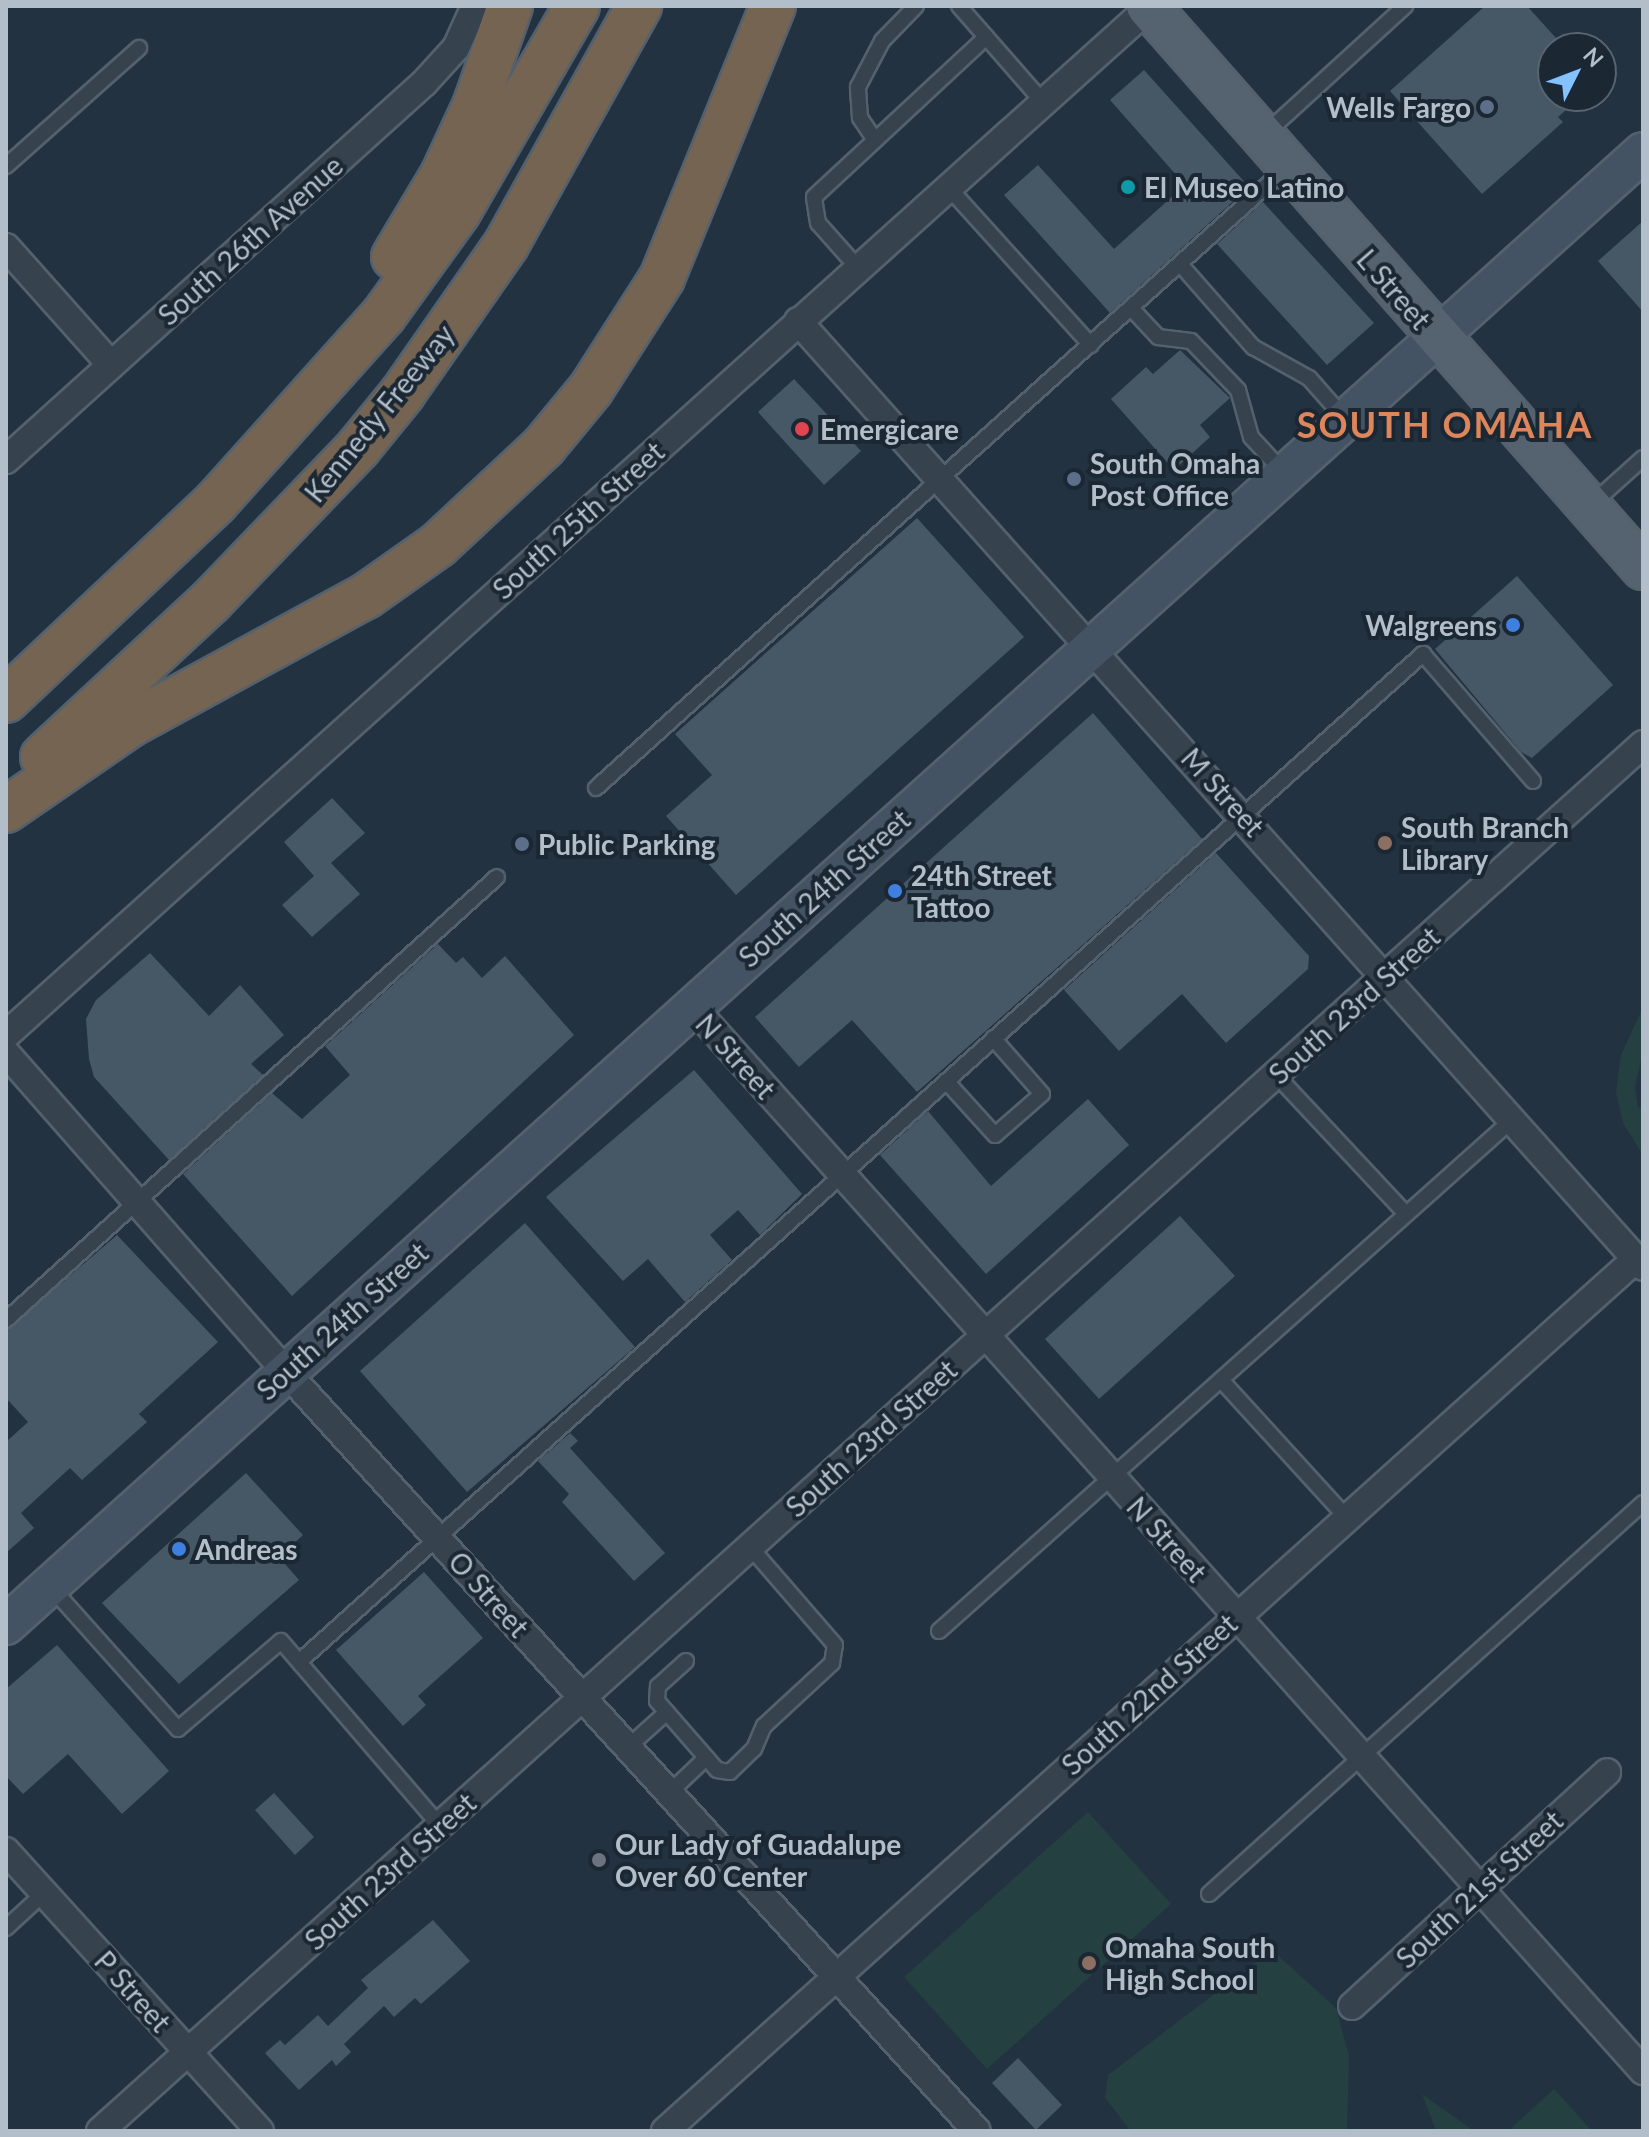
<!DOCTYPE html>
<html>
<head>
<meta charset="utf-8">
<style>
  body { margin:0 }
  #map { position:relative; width:1649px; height:2137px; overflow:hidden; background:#223240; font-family:Lato,sans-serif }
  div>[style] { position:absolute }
  .green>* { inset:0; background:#244041 }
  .building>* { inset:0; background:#465866 }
  .roads { filter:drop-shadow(2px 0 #54616d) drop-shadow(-2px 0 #54616d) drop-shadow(0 2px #54616d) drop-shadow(0 -2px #54616d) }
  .service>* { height:14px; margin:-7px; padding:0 7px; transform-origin:7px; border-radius:7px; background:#36434f }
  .minor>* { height:26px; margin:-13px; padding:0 13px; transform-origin:13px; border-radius:13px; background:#36434f }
  .secondary>* { height:38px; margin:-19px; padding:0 19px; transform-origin:19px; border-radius:19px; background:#445363 }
  .primary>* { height:42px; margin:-21px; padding:0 21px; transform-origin:21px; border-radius:21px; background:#54636f }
  .motorway>* { height:44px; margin:-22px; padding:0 22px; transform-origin:22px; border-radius:22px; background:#766453 }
  .dots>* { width:22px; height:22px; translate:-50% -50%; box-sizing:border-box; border:4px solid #1b2834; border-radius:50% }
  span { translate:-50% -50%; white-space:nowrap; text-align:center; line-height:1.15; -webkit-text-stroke:8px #1b2834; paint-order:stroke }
  .poi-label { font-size:28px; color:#b2beca; font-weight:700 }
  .right { translate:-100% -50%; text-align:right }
  .left { translate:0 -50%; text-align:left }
  .street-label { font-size:28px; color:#b2beca }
  .district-label { font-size:36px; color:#dd855b; font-weight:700; letter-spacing:2px }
  .frame { position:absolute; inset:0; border:8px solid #b2beca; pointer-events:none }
  .north { position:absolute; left:1537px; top:32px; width:80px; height:80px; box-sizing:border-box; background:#1b2834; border:2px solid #576470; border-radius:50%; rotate:48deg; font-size:22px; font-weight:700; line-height:32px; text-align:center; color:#b2beca }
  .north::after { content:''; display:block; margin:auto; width:28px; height:36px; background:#83c1ff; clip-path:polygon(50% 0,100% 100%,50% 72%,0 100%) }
</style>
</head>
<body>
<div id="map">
  <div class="green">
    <i style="clip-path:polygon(1643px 1007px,1643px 1051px,1635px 1087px,1638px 1108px,1643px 1105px,1643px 1155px,1623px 1123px,1616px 1092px,1621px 1055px)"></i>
    <i style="clip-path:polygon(1088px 1812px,1171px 1904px,987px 2069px,904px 1977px)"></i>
    <i style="clip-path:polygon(1272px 1950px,1336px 2008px,1349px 2056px,1347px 2131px,1131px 2131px,1105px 2098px,1108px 2075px)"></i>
    <i style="clip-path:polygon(1554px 2089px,1592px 2131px,1508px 2131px)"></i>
    <i style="clip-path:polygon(1422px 2094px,1474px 2131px,1436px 2131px)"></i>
  </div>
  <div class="building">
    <i style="clip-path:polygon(1485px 6px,1527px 6px,1565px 48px,1553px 48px,1553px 96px,1582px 96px,1558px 117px,1563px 122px,1482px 194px,1390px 91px)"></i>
    <i style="clip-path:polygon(1144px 70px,1249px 187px,1110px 313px,1004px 195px,1038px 165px,1114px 249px,1185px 185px,1110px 100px)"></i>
    <i style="clip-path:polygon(1263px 202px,1374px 323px,1327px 365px,1217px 244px)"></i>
    <i style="clip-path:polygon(1643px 221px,1643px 312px,1598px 261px)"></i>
    <i style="clip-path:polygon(1180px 350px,1230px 398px,1200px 425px,1210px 437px,1174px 470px,1111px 399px,1146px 367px,1153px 374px)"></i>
    <i style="clip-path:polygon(794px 379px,861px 451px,824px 485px,758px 412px)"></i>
    <i style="clip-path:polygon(917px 518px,1024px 637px,736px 895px,666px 816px,712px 775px,675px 734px)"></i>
    <i style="clip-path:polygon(1517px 576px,1613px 685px,1532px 758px,1521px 752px,1435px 649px)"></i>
    <i style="clip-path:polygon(1093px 713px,1202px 839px,917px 1092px,852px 1020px,799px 1067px,755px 1017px)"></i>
    <i style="clip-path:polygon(332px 798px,365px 833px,331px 863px,360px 894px,312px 937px,282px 905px,314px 876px,284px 842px)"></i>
    <i style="clip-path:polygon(1216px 853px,1309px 956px,1308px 969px,1226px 1043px,1182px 994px,1119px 1051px,1064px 990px)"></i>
    <i style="clip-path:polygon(438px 944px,456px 963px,463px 957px,482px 978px,505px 956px,574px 1035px,292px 1296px,183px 1174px,272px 1093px,302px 1119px,350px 1075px,325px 1046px)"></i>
    <i style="clip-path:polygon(150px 953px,209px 1016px,240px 985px,284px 1035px,251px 1064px,263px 1075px,169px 1160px,94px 1077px,89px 1059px,86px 1019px,96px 1000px)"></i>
    <i style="clip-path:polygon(694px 1070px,802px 1194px,760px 1235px,738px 1210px,710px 1235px,732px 1260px,685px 1302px,648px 1259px,623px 1281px,546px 1197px)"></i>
    <i style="clip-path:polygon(1088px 1099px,1129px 1145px,986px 1274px,880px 1155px,928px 1111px,991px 1186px)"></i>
    <i style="clip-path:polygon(1180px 1216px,1235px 1276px,1099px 1399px,1045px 1339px)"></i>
    <i style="clip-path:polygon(525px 1223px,635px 1347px,467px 1492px,360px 1371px)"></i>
    <i style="clip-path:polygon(117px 1235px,218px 1342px,139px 1414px,147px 1422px,82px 1480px,70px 1468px,21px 1513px,34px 1528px,6px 1553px,6px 1442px,28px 1422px,6px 1398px,6px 1331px)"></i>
    <i style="clip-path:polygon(570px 1433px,578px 1441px,570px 1448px,665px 1553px,634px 1581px,562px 1502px,569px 1494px,538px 1461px)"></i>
    <i style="clip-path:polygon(246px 1473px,303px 1535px,279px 1557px,299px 1580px,179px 1684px,102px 1603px)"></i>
    <i style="clip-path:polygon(424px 1572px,483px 1638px,418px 1696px,426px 1705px,403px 1726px,336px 1650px)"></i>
    <i style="clip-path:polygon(57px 1645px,169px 1771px,122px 1814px,68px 1754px,23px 1794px,6px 1776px,6px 1689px)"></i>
    <i style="clip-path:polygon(274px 1793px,314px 1837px,295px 1855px,255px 1810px)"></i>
    <i style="clip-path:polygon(433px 1920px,470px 1961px,421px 2004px,415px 1998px,394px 2017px,384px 2006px,344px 2044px,351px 2052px,336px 2066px,332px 2060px,299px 2090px,265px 2053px,280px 2040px,285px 2045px,318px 2015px,328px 2026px,368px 1988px,361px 1980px)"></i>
    <i style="clip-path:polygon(1018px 2058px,1062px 2105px,1036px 2130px,992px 2083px)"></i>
  </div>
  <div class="roads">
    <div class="service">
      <i style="left:959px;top:6px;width:128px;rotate:48.8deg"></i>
      <i style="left:1265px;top:134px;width:190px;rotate:-42.4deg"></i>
      <i style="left:875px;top:140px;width:27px;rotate:-124deg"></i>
      <i style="left:860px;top:118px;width:31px;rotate:-94deg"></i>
      <i style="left:858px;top:87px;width:52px;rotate:-62.4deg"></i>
      <i style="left:882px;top:41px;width:49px;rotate:-45.8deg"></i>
      <i style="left:6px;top:166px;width:178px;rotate:-41.6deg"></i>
      <i style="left:948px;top:187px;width:213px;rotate:47.9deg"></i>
      <i style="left:1180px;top:264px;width:111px;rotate:48.7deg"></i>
      <i style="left:1253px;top:347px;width:64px;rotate:29deg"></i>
      <i style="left:1309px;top:378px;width:56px;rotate:48.6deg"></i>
      <i style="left:858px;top:268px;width:60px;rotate:-131.6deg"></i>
      <i style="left:818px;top:223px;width:26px;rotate:-99deg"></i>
      <i style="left:814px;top:197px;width:235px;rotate:-42.9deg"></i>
      <i style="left:1131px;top:308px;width:40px;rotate:47deg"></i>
      <i style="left:1158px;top:337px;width:33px;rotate:7deg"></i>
      <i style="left:1191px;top:341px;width:68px;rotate:46.2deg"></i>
      <i style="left:1238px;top:390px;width:49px;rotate:74.5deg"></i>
      <i style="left:1251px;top:437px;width:50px;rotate:47.4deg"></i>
      <i style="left:1593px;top:503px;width:67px;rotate:-42deg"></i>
      <i style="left:596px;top:788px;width:928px;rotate:-41.94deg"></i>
      <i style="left:1276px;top:1075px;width:190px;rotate:46.9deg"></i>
      <i style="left:946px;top:1081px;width:73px;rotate:47.8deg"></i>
      <i style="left:995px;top:1135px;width:62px;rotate:-41.1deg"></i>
      <i style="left:1042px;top:1094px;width:74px;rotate:-131.2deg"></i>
      <i style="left:6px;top:1320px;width:661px;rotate:-42.06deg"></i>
      <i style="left:1221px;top:1380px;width:185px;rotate:47.6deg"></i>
      <i style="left:50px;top:1586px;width:192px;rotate:48.2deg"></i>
      <i style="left:178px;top:1729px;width:135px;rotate:-40.5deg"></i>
      <i style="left:281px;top:1641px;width:244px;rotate:49.3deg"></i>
      <i style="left:939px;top:1631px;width:768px;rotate:-41.73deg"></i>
      <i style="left:686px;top:1661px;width:38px;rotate:138deg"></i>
      <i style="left:658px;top:1686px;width:15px;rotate:94deg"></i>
      <i style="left:657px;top:1701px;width:91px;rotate:49deg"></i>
      <i style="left:717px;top:1770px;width:13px;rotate:9deg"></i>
      <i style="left:730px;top:1772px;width:33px;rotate:-44deg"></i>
      <i style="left:754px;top:1749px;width:25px;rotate:-67deg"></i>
      <i style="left:764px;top:1726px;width:93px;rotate:-42.8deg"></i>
      <i style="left:832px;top:1663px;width:18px;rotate:-81deg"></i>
      <i style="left:835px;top:1645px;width:130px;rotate:-130.9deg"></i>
      <i style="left:299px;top:1662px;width:1510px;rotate:-41.89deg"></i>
      <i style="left:1423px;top:654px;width:168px;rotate:49.1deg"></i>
      <i style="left:628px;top:1747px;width:52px;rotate:-41.9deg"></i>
      <i style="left:669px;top:1793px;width:51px;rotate:-43.4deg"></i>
      <i style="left:1209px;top:1894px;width:584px;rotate:-42.02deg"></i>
      <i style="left:6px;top:1928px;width:52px;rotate:-42.6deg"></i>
    </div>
    <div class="minor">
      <i style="left:6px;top:247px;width:158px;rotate:48.3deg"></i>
      <i style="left:798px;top:321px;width:1268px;rotate:48.23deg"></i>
      <i style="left:6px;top:460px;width:563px;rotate:-42.05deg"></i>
      <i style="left:424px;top:83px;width:47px;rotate:-47.6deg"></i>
      <i style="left:456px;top:48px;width:46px;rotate:-65.7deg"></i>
      <i style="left:692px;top:1006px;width:1428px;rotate:48.24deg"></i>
      <i style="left:6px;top:1035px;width:1539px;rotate:-41.95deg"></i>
      <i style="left:6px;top:1053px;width:424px;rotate:48.7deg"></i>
      <i style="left:286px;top:1372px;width:1026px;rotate:47.69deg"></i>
      <i style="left:6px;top:1851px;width:378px;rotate:47.8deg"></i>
      <i style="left:1352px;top:2006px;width:346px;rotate:-42.5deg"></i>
      <i style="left:100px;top:2131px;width:2075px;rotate:-41.95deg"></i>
      <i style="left:665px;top:2131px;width:1305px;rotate:-41.93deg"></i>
    </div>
    <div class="secondary">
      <i style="left:6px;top:1625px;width:2202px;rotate:-41.98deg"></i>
    </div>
    <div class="primary">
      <i style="left:1148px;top:6px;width:749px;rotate:48.63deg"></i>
    </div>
    <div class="motorway">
      <i style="left:394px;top:257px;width:96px;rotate:-59.1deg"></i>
      <i style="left:443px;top:175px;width:76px;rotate:-65.1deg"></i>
      <i style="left:475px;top:106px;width:106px;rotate:-70.7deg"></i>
      <i style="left:6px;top:700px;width:289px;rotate:-43.3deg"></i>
      <i style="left:216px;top:502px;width:250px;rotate:-48.1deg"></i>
      <i style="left:383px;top:316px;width:128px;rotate:-54.2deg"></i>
      <i style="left:458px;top:212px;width:238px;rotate:-60deg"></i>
      <i style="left:43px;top:757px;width:228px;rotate:-42.9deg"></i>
      <i style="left:210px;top:602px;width:214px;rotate:-46.1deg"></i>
      <i style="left:358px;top:448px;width:70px;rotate:-50.8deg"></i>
      <i style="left:402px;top:394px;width:182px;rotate:-55.1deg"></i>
      <i style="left:506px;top:245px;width:274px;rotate:-60.9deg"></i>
      <i style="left:6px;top:810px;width:150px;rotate:-34.6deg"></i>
      <i style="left:129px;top:725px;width:270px;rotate:-28.6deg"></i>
      <i style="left:366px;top:596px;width:88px;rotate:-35.3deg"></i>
      <i style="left:438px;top:545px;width:145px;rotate:-43deg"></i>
      <i style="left:544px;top:446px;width:74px;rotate:-50.5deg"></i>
      <i style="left:591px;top:389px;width:132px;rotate:-57.4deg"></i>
      <i style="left:662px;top:278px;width:294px;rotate:-67.8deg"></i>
    </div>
  </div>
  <div class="dots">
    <i style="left:1487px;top:107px;background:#5c6f8a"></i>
    <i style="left:1128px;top:187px;background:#0f9aa8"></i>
    <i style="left:802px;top:429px;background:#e0444e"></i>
    <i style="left:1074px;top:479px;background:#5c6f8a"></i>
    <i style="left:1513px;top:625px;background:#3f7fe0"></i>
    <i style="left:1385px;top:843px;background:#8d6e63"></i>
    <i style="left:522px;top:844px;background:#5c6f8a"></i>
    <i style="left:895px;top:891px;background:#3f7fe0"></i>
    <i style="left:179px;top:1549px;background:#3f7fe0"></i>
    <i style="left:599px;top:1860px;background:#6b7280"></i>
    <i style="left:1089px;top:1963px;background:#8d6e63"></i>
  </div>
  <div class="poi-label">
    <span class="right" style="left:1471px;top:107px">Wells Fargo</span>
    <span class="left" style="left:1144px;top:187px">El Museo Latino</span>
    <span class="left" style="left:820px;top:429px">Emergicare</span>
    <span class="left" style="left:1090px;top:479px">South Omaha<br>Post Office</span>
    <span class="right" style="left:1497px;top:625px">Walgreens</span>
    <span class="left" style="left:1401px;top:843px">South Branch<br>Library</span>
    <span class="left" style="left:538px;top:844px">Public Parking</span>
    <span class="left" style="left:911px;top:891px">24th Street<br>Tattoo</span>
    <span class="left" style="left:195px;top:1549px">Andreas</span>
    <span class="left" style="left:615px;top:1860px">Our Lady of Guadalupe<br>Over 60 Center</span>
    <span class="left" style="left:1105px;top:1963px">Omaha South<br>High School</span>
  </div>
  <div class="street-label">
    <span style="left:250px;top:240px;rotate:-42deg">South 26th Avenue</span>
    <span style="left:1394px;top:289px;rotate:49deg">L Street</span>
    <span style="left:379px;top:413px;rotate:-51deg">Kennedy Freeway</span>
    <span style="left:578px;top:520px;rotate:-42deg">South 25th Street</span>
    <span style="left:1223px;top:792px;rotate:48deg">M Street</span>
    <span style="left:824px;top:888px;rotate:-42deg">South 24th Street</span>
    <span style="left:1354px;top:1005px;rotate:-42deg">South 23rd Street</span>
    <span style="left:736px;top:1056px;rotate:48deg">N Street</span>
    <span style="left:342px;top:1321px;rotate:-42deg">South 24th Street</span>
    <span style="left:871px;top:1438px;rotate:-42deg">South 23rd Street</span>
    <span style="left:1167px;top:1539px;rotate:48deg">N Street</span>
    <span style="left:489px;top:1594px;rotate:48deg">O Street</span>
    <span style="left:1149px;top:1694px;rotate:-42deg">South 22nd Street</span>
    <span style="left:390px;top:1871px;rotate:-42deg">South 23rd Street</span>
    <span style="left:1479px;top:1889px;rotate:-43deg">South 21st Street</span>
    <span style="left:133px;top:1991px;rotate:48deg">P Street</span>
  </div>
  <div class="district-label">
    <span style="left:1445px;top:425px">SOUTH OMAHA</span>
  </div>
  <div class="frame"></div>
  <div class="north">N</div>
</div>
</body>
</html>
